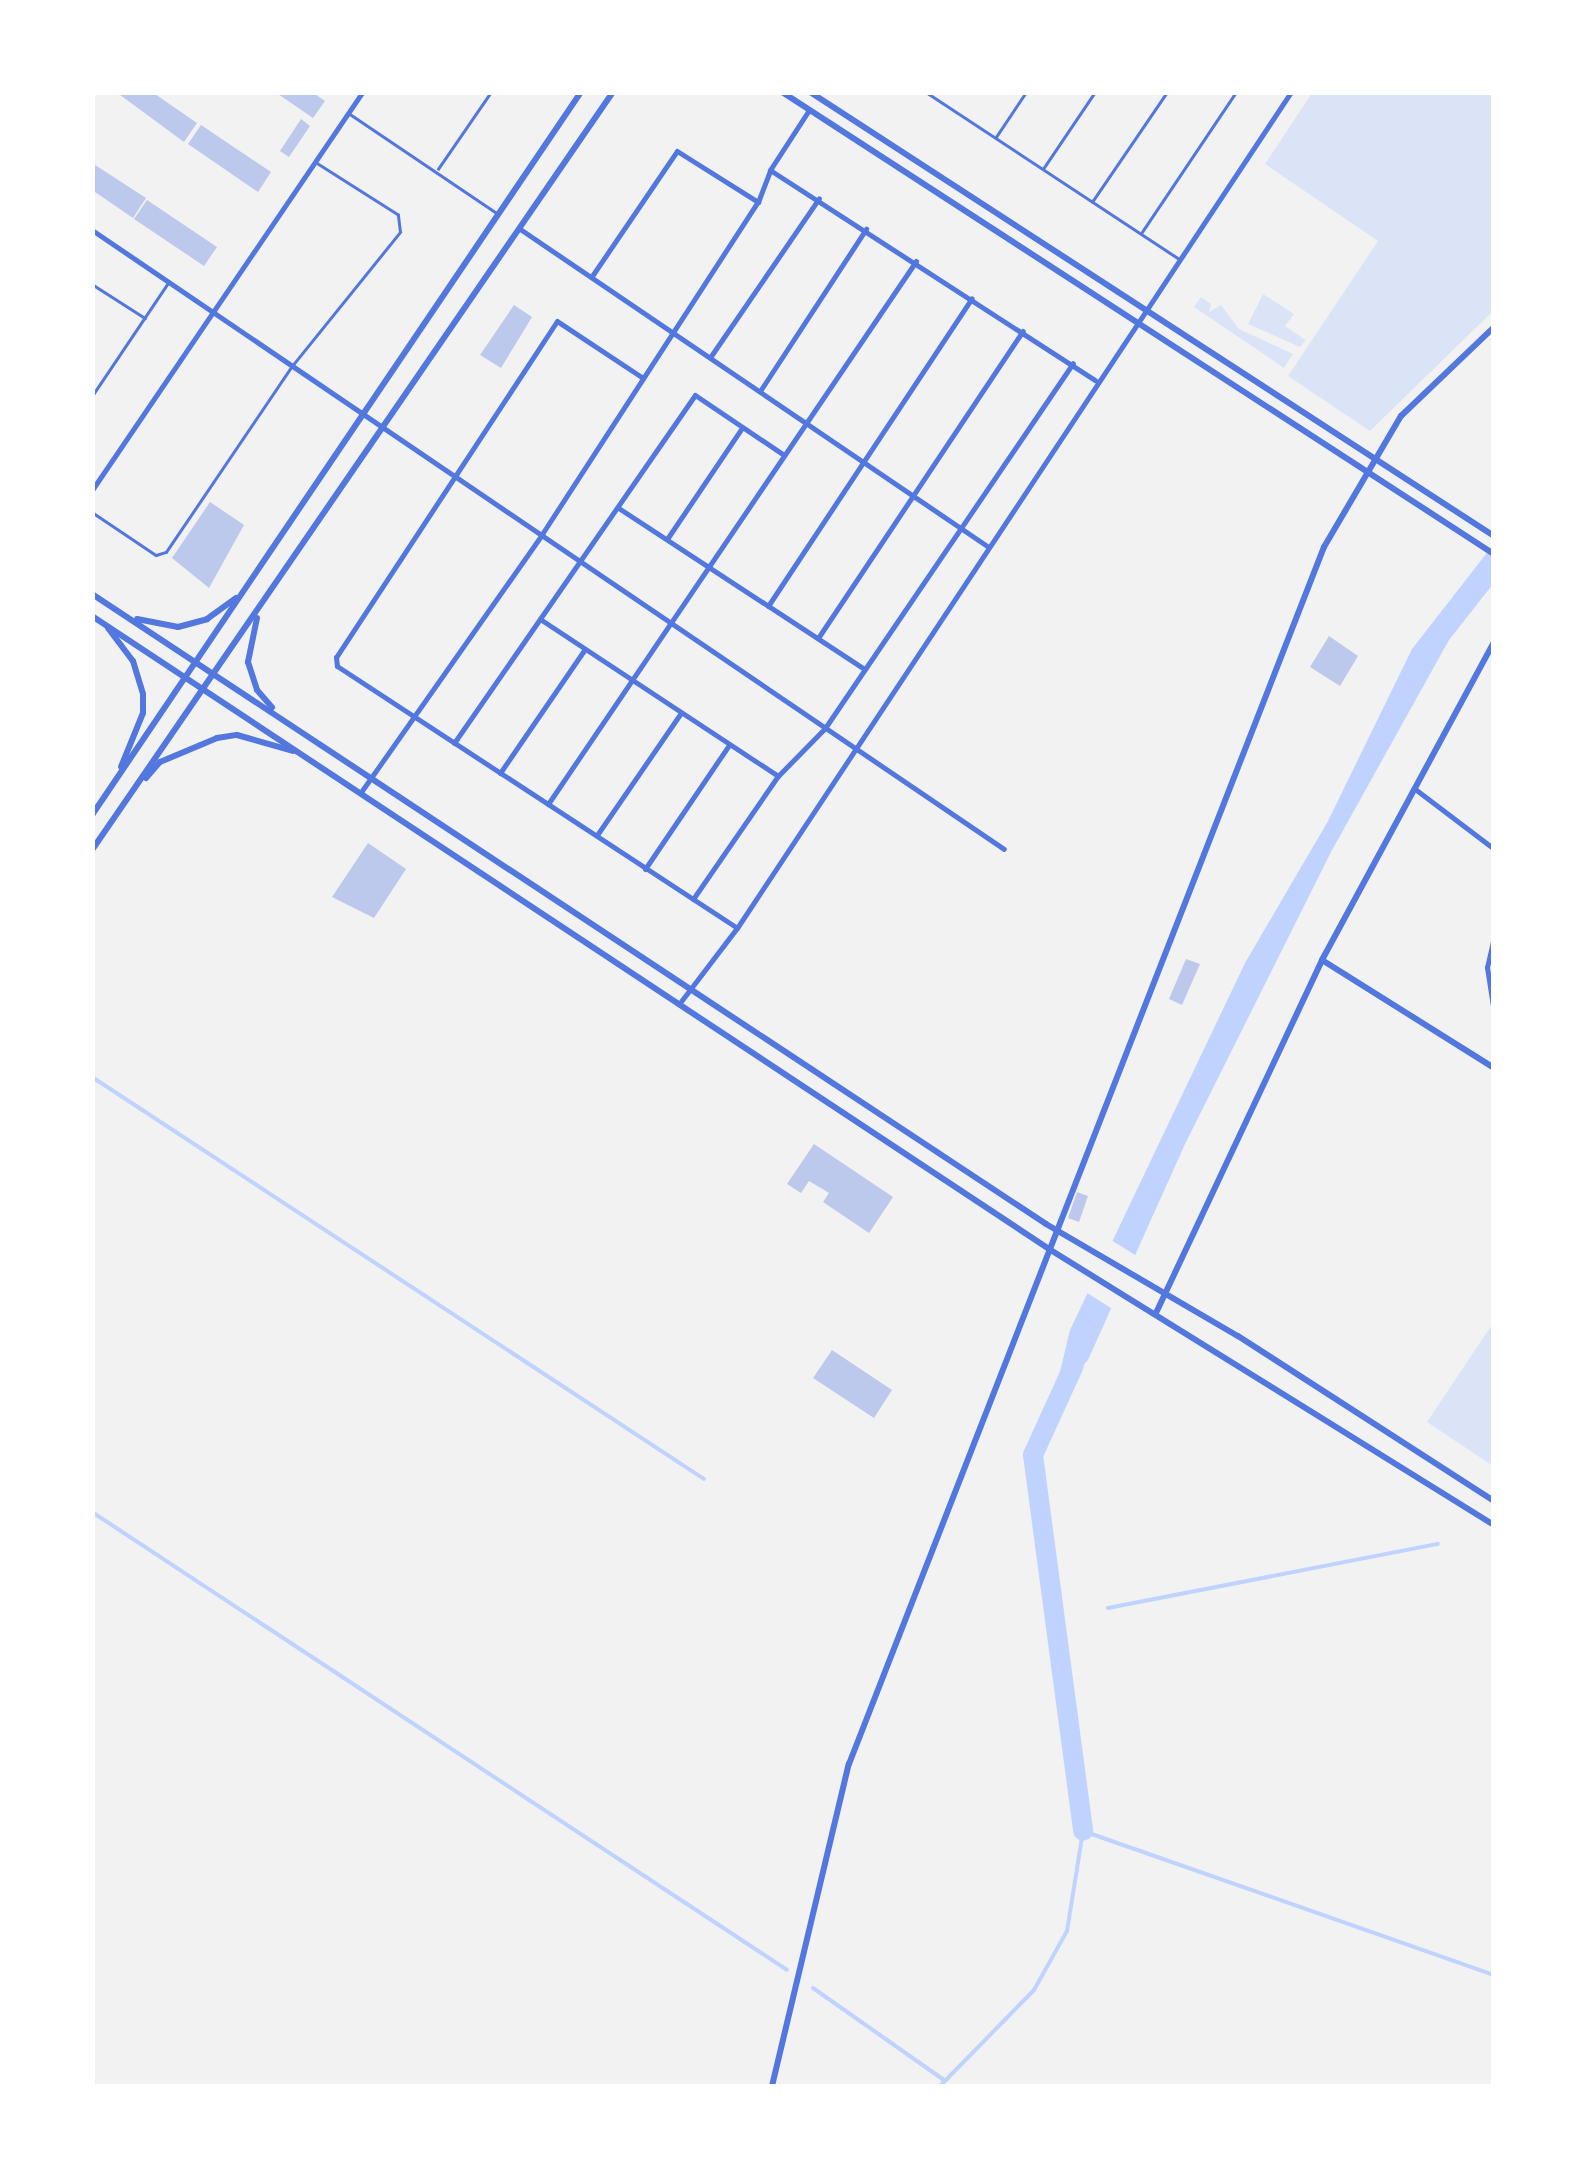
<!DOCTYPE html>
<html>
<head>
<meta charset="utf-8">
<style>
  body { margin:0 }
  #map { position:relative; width:1586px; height:2179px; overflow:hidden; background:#f2f2f2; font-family:"Times New Roman",serif }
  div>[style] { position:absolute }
  .green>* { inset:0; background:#dbe4f7 }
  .water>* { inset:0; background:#bfd3fe }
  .pier>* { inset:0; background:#f2f2f2 }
  .stream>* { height:4px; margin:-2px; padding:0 2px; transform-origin:2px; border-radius:2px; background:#bfd3fe }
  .river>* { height:20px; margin:-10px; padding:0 10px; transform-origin:10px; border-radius:10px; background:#bfd3fe }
  .building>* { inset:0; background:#bdc9ec }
  .service>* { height:2.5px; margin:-1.25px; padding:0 1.25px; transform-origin:1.25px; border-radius:1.25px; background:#5277de }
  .minor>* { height:5px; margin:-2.5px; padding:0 2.5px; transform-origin:2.5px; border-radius:2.5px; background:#5277de }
  .tertiary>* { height:6px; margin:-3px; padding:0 3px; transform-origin:3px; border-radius:3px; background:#5277de }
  span { translate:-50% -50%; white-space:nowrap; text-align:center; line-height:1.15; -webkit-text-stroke:10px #fff; paint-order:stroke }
  .frame { position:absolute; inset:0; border:95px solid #fff; pointer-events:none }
</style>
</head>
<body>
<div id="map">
  <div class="green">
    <i style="clip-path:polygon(1312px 93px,1493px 93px,1493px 311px,1370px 431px,1288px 376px,1378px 241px,1265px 164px)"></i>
    <i style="clip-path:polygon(1263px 294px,1294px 314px,1285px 326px,1306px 340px,1300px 347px,1248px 324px)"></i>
    <i style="clip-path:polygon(1201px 297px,1211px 304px,1209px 312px,1221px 305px,1239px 329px,1293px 354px,1284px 368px,1194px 307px)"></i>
    <i style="clip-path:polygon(1493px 1323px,1494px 1323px,1493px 1466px,1427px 1422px)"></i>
  </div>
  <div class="water">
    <i style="clip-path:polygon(1493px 545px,1493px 584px,1449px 640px,1331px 852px,1185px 1144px,1088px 1360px,1054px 1397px,1070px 1330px,1245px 963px,1328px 821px,1412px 649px)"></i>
  </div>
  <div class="pier">
    <i style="clip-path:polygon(1111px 1240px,1140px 1258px,1114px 1310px,1084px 1291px)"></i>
  </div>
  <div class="stream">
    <i style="left:92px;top:1077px;width:732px;rotate:33.3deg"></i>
    <i style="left:92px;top:1512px;width:832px;rotate:33.38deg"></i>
    <i style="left:1108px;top:1608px;width:336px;rotate:-11deg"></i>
    <i style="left:813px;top:1988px;width:160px;rotate:35.1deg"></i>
    <i style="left:940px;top:2086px;width:134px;rotate:-45.6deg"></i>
    <i style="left:1034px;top:1990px;width:68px;rotate:-60.8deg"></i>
    <i style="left:1067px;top:1931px;width:101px;rotate:-80.9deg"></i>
    <i style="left:1083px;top:1831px;width:435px;rotate:19.3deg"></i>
  </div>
  <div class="river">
    <i style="left:1074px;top:1365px;width:99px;rotate:114.5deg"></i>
    <i style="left:1033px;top:1455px;width:379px;rotate:82.4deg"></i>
  </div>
  <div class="building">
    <i style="clip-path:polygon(116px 92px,152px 92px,197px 123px,184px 142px)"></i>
    <i style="clip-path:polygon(275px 92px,312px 92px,325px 101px,313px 118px)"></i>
    <i style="clip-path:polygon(301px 119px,310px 126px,289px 157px,280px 151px)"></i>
    <i style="clip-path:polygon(201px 125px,271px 172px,258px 192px,188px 144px)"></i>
    <i style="clip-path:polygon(92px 163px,146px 198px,133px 218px,92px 190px)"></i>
    <i style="clip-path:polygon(147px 200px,217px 247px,204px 266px,134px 219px)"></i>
    <i style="clip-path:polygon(514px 305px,532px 317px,501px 368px,480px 355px)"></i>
    <i style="clip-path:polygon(210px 502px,244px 525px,209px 588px,172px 558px)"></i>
    <i style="clip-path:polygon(1329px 636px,1358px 656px,1340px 686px,1310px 667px)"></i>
    <i style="clip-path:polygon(368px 843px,406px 869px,374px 918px,332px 897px)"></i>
    <i style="clip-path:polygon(1186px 959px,1200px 964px,1182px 1005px,1169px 999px)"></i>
    <i style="clip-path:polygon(814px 1144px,893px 1197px,869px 1233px,823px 1202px,829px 1193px,809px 1181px,801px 1193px,787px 1184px)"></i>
    <i style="clip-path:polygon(1077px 1192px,1088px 1196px,1079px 1222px,1068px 1218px)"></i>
    <i style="clip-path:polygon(832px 1350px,892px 1390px,874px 1418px,813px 1378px)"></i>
  </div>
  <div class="service">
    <i style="left:926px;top:92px;width:303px;rotate:33.4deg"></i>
    <i style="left:350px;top:114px;width:177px;rotate:34deg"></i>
    <i style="left:996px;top:137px;width:54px;rotate:-56.3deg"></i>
    <i style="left:438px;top:169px;width:93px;rotate:-55.5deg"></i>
    <i style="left:1043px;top:169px;width:93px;rotate:-56deg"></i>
    <i style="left:1092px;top:202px;width:133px;rotate:-55.7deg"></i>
    <i style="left:1142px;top:232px;width:169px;rotate:-56.1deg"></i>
    <i style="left:92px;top:284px;width:63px;rotate:32.7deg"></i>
    <i style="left:92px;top:396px;width:136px;rotate:-56.1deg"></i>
    <i style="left:92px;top:512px;width:77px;rotate:33.9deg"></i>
    <i style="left:156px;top:555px;width:10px;rotate:-17deg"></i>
    <i style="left:166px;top:552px;width:225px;rotate:-55.9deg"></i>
    <i style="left:292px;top:366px;width:172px;rotate:-51.1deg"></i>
    <i style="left:400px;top:232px;width:17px;rotate:-97deg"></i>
    <i style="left:398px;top:215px;width:97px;rotate:-147.6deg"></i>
  </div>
  <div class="minor">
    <i style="left:770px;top:170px;width:387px;rotate:32.9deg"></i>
    <i style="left:520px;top:229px;width:564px;rotate:34.17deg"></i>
    <i style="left:92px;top:230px;width:1102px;rotate:34.17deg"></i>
    <i style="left:592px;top:276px;width:151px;rotate:-55.8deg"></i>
    <i style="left:677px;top:151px;width:96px;rotate:32.2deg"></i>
    <i style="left:711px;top:356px;width:191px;rotate:-55.6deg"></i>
    <i style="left:643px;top:378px;width:103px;rotate:-146.5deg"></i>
    <i style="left:557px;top:321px;width:402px;rotate:123.3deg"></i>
    <i style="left:336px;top:657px;width:9px;rotate:84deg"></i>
    <i style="left:337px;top:666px;width:478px;rotate:33.2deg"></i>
    <i style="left:760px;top:391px;width:194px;rotate:-56.8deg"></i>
    <i style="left:92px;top:490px;width:481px;rotate:-55.8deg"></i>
    <i style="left:620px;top:509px;width:290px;rotate:33.2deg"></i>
    <i style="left:667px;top:539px;width:134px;rotate:-56deg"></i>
    <i style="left:768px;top:606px;width:369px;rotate:-56.5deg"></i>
    <i style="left:540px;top:619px;width:285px;rotate:33.4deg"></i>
    <i style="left:818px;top:638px;width:369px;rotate:-56.3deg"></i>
    <i style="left:454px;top:743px;width:423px;rotate:-55.3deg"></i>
    <i style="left:695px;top:395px;width:104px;rotate:34deg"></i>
    <i style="left:500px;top:773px;width:150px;rotate:-55.6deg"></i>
    <i style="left:1415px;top:789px;width:99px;rotate:37.2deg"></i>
    <i style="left:361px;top:792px;width:315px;rotate:-54.9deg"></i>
    <i style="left:542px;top:534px;width:396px;rotate:-57deg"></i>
    <i style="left:758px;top:202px;width:34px;rotate:-69deg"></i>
    <i style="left:770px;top:170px;width:72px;rotate:-57deg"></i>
    <i style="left:548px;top:804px;width:656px;rotate:-55.87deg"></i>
    <i style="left:597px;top:835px;width:148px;rotate:-55.5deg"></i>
    <i style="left:645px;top:869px;width:150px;rotate:-55.9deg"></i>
    <i style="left:693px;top:899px;width:150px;rotate:-55.4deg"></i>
    <i style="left:778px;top:776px;width:67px;rotate:-45.6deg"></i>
    <i style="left:825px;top:728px;width:441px;rotate:-55.8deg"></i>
    <i style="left:1494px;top:937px;width:31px;rotate:103deg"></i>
    <i style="left:1487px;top:967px;width:47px;rotate:81.3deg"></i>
    <i style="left:679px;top:1004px;width:96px;rotate:-52.7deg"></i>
    <i style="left:737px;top:928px;width:1003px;rotate:-56.47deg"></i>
  </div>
  <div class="tertiary">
    <i style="left:782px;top:92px;width:849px;rotate:32.98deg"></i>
    <i style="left:810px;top:92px;width:815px;rotate:32.99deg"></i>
    <i style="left:92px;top:594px;width:1143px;rotate:33.44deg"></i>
    <i style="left:1046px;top:1224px;width:222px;rotate:30.3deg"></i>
    <i style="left:1238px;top:1336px;width:305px;rotate:32.8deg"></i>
    <i style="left:92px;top:616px;width:1147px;rotate:33.48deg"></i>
    <i style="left:1049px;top:1249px;width:524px;rotate:31.81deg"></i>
    <i style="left:257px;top:618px;width:45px;rotate:101.6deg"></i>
    <i style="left:248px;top:662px;width:29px;rotate:72deg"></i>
    <i style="left:257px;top:690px;width:23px;rotate:49deg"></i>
    <i style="left:137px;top:619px;width:42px;rotate:11deg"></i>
    <i style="left:178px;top:627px;width:30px;rotate:-15deg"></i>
    <i style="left:207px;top:619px;width:36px;rotate:-36deg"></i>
    <i style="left:108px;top:628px;width:41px;rotate:52.9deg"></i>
    <i style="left:133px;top:661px;width:34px;rotate:73deg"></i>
    <i style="left:143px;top:694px;width:19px;rotate:90deg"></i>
    <i style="left:143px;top:713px;width:58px;rotate:112.2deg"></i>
    <i style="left:146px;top:778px;width:21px;rotate:-49deg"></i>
    <i style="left:160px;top:762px;width:62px;rotate:-22.8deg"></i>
    <i style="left:217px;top:738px;width:20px;rotate:-9deg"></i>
    <i style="left:237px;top:735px;width:58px;rotate:15.9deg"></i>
    <i style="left:92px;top:815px;width:873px;rotate:-55.93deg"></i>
    <i style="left:92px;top:850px;width:920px;rotate:-55.5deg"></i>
    <i style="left:1322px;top:960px;width:203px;rotate:32.1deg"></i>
    <i style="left:1156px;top:1313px;width:390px;rotate:-64.8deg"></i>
    <i style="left:1322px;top:960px;width:362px;rotate:-61.6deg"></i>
    <i style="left:772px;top:2086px;width:331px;rotate:-76.6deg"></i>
    <i style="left:849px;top:1764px;width:1306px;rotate:-68.68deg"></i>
    <i style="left:1324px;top:547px;width:152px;rotate:-59.6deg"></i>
    <i style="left:1401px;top:416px;width:129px;rotate:-43.7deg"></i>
  </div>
  <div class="frame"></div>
</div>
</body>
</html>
